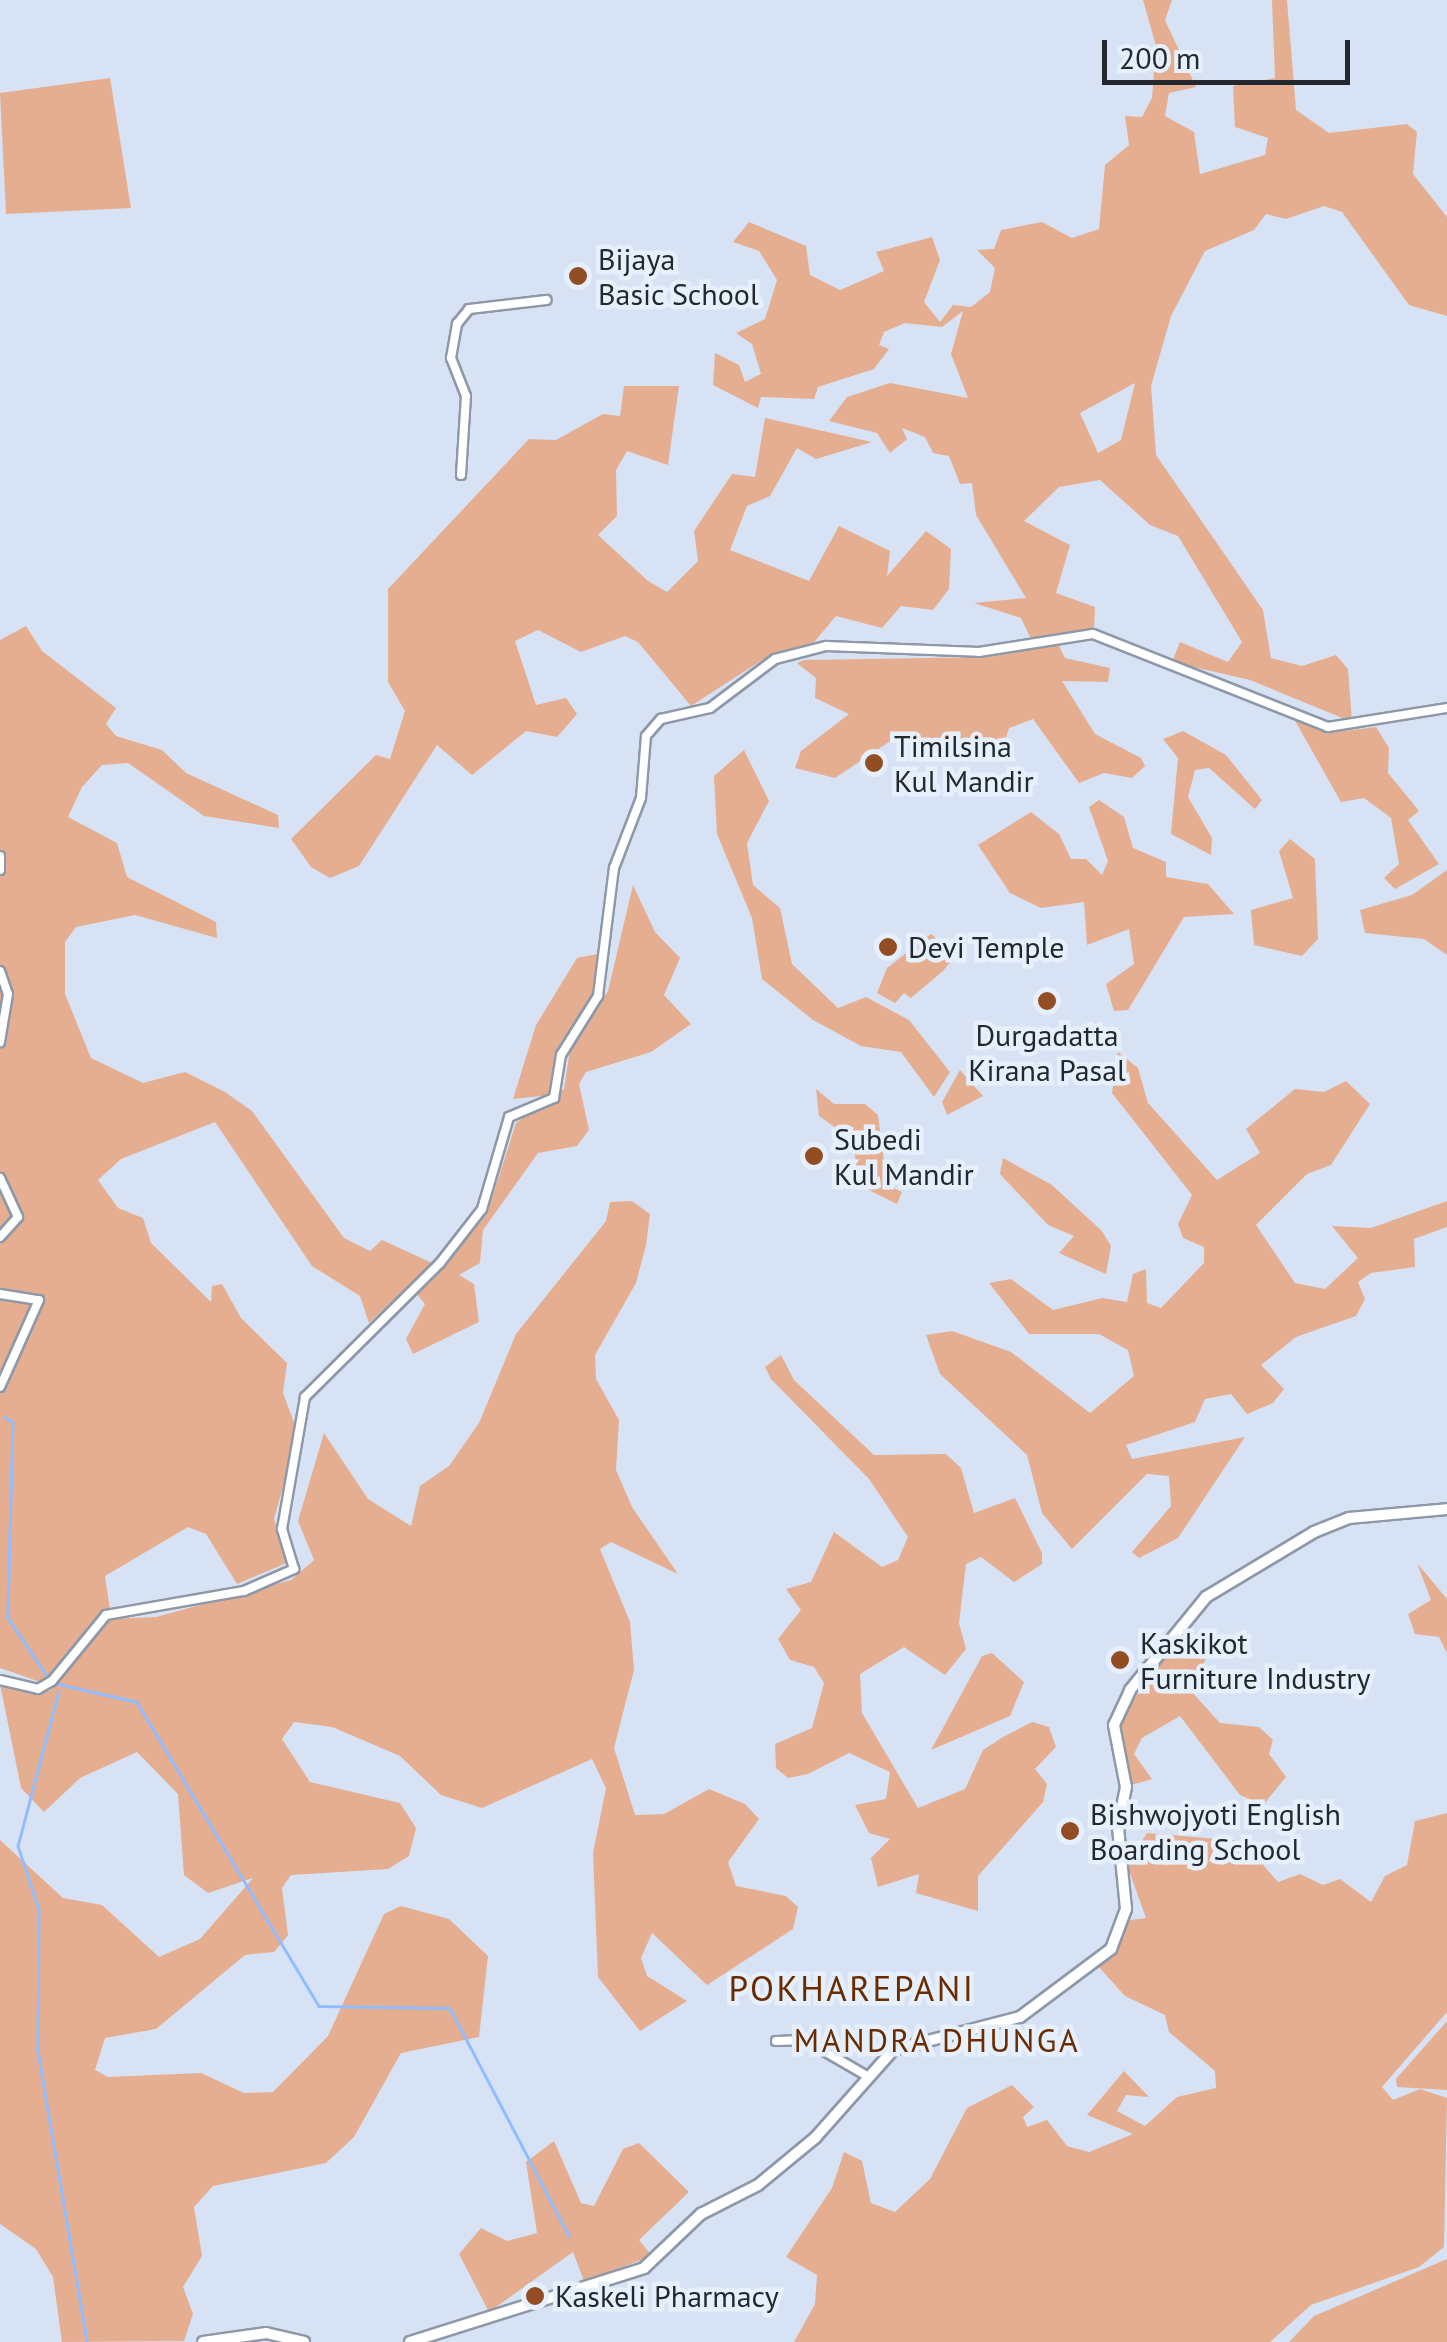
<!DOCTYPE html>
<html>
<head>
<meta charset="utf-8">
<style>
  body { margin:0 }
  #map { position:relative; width:1447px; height:2342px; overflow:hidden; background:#d7e3f4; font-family:"PT Sans",sans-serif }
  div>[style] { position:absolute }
  .green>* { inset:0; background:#e5ae91 }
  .stream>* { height:2.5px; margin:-1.25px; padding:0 1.25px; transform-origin:1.25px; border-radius:1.25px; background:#91bdff }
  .roads { filter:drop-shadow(2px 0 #8d98a8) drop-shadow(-2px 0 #8d98a8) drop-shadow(0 2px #8d98a8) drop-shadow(0 -2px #8d98a8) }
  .minor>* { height:8px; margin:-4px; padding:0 4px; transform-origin:4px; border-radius:4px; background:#fff }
  .tertiary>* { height:10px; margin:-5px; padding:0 5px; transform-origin:5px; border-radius:5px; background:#fff }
  .dots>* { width:28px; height:28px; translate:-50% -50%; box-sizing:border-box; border:5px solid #e6f0fd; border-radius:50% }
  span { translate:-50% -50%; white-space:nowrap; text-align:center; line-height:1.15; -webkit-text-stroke:9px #e6f0fd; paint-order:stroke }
  .poi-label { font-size:30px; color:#23282e }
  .left { translate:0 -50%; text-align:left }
  .neighbourhood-label { font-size:32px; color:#692c00; letter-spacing:2.5px }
  .quarter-label { font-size:35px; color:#692c00; letter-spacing:2.5px }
  .scale { position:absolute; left:1102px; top:40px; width:248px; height:45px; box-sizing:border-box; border:5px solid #23282e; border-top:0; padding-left:12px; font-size:30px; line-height:35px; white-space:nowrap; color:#23282e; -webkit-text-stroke:8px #e6f0fd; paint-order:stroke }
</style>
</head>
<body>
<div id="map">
  <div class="green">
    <i style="clip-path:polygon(evenodd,1143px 0,1172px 0,1165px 20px,1196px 87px,1169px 93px,1165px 116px,1194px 132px,1200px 174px,1265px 155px,1268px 138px,1235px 127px,1233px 86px,1275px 78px,1272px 0,1287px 0,1296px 110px,1329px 133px,1407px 124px,1417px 132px,1413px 174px,1447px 217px,1447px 316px,1409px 305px,1342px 212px,1324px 206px,1286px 219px,1266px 214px,1254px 230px,1205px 251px,1171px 316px,1151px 386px,1156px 455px,1263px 610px,1271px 658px,1302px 666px,1336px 655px,1348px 669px,1352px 722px,1250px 680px,1172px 662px,1180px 642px,1228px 662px,1242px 642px,1178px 536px,1150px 525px,1100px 480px,1059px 487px,1024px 521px,1070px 545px,1056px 593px,1095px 607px,1094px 629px,1031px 639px,1021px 618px,974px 603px,1026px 598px,976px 515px,972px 483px,960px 484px,949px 456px,933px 453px,925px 437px,902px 428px,907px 439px,890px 453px,877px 433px,829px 421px,847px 397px,890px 383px,968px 398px,951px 354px,963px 311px,942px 327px,905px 323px,884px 332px,879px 345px,889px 349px,874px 369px,818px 387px,814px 399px,761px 397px,758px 408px,713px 385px,715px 353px,739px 365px,745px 382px,761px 374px,752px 344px,736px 333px,765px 319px,777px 280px,759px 251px,733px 242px,749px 222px,806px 246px,810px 275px,840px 290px,884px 271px,876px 252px,932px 237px,940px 260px,924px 302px,940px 322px,953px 305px,971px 307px,990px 292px,995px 268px,977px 250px,994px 249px,1001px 230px,1042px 222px,1072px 238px,1099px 229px,1105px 165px,1129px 145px,1125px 116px,1142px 117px,1152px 98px,1156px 46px,1143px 0,1135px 383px,1121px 440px,1098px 453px,1080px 413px,1135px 383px)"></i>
    <i style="clip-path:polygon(110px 78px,131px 208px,6px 214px,0 93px)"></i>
    <i style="clip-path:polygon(624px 386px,679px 386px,668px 465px,627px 451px,616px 470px,617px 516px,598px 535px,648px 581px,667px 592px,698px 561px,694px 531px,732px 474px,755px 477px,765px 418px,872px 442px,816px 459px,797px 448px,770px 496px,747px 506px,730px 550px,809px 581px,839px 526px,890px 551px,887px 576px,926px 531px,951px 549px,949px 589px,933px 610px,901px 606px,882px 628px,836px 616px,810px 647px,762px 660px,691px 706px,638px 642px,625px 636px,581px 652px,538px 630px,515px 641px,536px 705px,566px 698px,577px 714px,557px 737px,526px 731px,472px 775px,437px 745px,359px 866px,330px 878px,311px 867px,291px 839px,376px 755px,390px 759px,405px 711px,388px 682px,388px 589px,529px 439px,556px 440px,603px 414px,620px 416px)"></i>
    <i style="clip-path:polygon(26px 626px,42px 651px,116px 708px,106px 724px,116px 736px,162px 750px,186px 773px,278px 815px,279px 828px,204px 816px,128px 763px,102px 765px,82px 787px,68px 817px,117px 843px,127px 877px,216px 922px,217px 938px,135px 915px,76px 927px,65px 942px,65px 994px,91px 1058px,143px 1083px,185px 1072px,225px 1092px,252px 1111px,344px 1238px,370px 1251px,382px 1240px,432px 1263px,369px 1323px,360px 1296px,312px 1266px,215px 1122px,121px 1159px,98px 1180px,118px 1208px,143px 1218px,151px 1243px,211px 1302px,212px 1286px,222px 1284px,241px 1318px,287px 1363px,283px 1393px,298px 1433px,274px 1519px,289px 1562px,237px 1584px,206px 1534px,188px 1527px,105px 1576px,110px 1609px,43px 1683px,0 1668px,0 640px)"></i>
    <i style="clip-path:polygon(1058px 644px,1065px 658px,1110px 668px,1108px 682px,1062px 681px,1095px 734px,1141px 758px,1145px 766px,1132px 778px,1104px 773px,1079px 783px,1033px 719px,1009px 728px,1003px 747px,967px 745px,949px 755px,904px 732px,835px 778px,795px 768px,801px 751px,849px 714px,815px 698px,816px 678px,797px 663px,804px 660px,990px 657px)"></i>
    <i style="clip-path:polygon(1289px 710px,1328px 733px,1376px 727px,1389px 748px,1388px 773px,1419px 811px,1408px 820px,1439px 864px,1395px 889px,1384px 878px,1399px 864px,1391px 818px,1364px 798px,1341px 802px)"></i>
    <i style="clip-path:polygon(1183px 731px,1226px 755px,1262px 800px,1255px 809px,1209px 768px,1195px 770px,1188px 797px,1212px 838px,1211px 855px,1171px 834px,1178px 758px,1163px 739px)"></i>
    <i style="clip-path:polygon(744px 750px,769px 801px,747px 843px,753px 885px,780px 908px,792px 964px,838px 1008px,866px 997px,909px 1020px,950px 1072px,934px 1097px,901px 1052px,861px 1046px,813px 1020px,762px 979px,752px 918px,717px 834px,714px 776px)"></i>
    <i style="clip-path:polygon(1099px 800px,1124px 817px,1133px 848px,1166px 862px,1166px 877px,1208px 884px,1234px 914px,1184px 917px,1128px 1010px,1114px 1011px,1106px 984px,1134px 964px,1129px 929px,1087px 945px,1084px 902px,1041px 908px,1010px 893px,978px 845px,1031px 812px,1059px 834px,1071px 859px,1086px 859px,1102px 875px,1108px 861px,1089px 807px)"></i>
    <i style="clip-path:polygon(1290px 839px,1315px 859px,1318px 939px,1302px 956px,1254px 945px,1251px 910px,1293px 898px,1279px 851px)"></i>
    <i style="clip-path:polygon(1447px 870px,1447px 955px,1424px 939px,1365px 933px,1360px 910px,1412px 895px)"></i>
    <i style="clip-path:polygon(633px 885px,655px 932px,680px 958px,664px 995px,691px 1024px,651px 1052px,586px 1072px,579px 1084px,589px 1130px,577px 1146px,538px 1153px,483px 1230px,480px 1263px,459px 1275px,474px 1284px,479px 1322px,413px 1354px,406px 1339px,425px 1304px,416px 1293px,487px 1214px,516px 1123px,564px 1089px,571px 1043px,608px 991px)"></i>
    <i style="clip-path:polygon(931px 934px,956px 955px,943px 971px,911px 998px,904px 993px,895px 1003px,877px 993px,887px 968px)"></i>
    <i style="clip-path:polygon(597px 954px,598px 987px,560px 1044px,551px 1095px,513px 1099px,536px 1025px,577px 958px)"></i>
    <i style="clip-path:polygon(1118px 1052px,1138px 1068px,1148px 1103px,1217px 1180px,1260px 1153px,1246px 1129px,1295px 1089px,1324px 1092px,1346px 1081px,1370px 1104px,1331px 1165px,1307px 1174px,1256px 1225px,1295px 1283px,1325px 1289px,1358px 1258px,1332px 1226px,1371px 1228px,1447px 1201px,1447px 1227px,1414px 1239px,1415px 1267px,1371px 1273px,1358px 1282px,1365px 1299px,1356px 1316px,1296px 1337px,1261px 1365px,1284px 1389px,1273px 1403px,1247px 1414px,1231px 1394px,1205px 1399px,1195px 1422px,1126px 1445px,1132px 1459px,1245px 1437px,1178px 1538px,1139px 1558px,1132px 1552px,1171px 1506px,1169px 1476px,1147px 1474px,1072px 1549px,1042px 1513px,1027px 1455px,940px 1374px,926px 1335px,952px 1331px,1011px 1352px,1090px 1413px,1134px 1376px,1128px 1350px,1099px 1334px,1029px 1334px,989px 1283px,1011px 1279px,1053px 1310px,1102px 1298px,1127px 1302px,1133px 1274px,1146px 1269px,1147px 1303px,1161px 1308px,1204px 1263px,1204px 1247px,1183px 1238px,1178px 1224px,1192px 1195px,1112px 1093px)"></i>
    <i style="clip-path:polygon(960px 1070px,983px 1096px,947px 1115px,942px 1102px)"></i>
    <i style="clip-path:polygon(816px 1089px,834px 1104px,865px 1104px,878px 1115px,887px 1185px,902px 1192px,897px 1204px,859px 1185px,853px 1140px,819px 1116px)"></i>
    <i style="clip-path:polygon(1003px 1158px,1052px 1185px,1102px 1231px,1111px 1246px,1106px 1274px,1059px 1253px,1074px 1236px,1048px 1225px,1000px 1174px)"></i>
    <i style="clip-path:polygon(632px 1201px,650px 1214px,646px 1245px,636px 1283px,595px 1355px,596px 1379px,619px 1420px,616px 1470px,632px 1507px,678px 1574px,611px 1542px,600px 1549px,630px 1622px,634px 1670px,614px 1748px,635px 1815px,664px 1814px,709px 1789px,745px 1804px,759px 1819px,728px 1862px,736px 1886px,786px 1896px,798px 1907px,793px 1929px,707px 1985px,652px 1933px,641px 1958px,647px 1976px,687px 2001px,640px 2031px,598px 1977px,593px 1853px,606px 1788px,592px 1759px,482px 1808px,441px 1795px,400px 1756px,332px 1727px,294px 1722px,282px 1739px,310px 1782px,400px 1803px,416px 1828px,409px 1856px,388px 1869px,291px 1875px,282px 1888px,288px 1935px,274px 1952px,245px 1955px,156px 2029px,105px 2038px,95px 2070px,108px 2077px,201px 2073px,244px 2093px,273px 2092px,328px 2036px,384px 1914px,401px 1906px,449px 1919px,488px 1956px,479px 2037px,401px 2053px,354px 2137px,326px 2163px,213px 2186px,194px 2207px,202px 2256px,183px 2287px,193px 2314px,184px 2341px,62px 2342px,53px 2277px,36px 2249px,0 2224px,0 1840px,63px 1898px,102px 1905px,159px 1957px,200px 1939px,253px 1878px,208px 1893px,184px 1875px,178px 1794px,137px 1752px,80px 1778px,44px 1812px,21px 1788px,0 1684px,50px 1691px,111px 1619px,156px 1617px,291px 1580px,314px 1560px,298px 1521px,324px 1433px,368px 1499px,411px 1526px,420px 1486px,449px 1466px,479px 1423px,516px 1334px,606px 1221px,610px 1202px)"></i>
    <i style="clip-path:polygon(781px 1355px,794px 1380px,874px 1455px,946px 1454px,961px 1468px,974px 1513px,1015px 1498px,1042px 1553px,1042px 1564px,1014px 1582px,981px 1557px,966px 1564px,959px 1623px,966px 1649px,945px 1675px,904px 1647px,860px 1674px,862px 1713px,918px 1808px,965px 1789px,983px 1750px,1003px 1737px,1032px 1722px,1049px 1727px,1056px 1747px,1035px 1769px,1047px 1784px,1043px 1802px,978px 1876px,978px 1911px,916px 1893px,919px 1874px,878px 1887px,871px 1858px,890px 1839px,869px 1833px,855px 1805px,886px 1799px,890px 1772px,849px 1753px,808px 1774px,788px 1778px,776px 1768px,775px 1744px,812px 1728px,824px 1683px,814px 1667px,790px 1660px,778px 1639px,801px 1610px,786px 1589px,811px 1582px,834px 1532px,882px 1567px,898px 1560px,908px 1537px,869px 1479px,771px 1379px,765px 1367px)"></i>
    <i style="clip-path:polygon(1417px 1563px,1447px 1599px,1447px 1653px,1439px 1637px,1415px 1634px,1408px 1614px,1431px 1600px)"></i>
    <i style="clip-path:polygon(1184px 1629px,1212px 1647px,1190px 1690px,1220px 1723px,1259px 1727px,1273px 1740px,1269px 1754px,1286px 1777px,1263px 1805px,1240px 1795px,1180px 1716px,1142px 1738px,1134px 1754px,1152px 1779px,1131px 1785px,1117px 1723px)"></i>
    <i style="clip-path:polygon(992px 1653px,1024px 1682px,1010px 1716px,931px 1750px,982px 1656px)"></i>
    <i style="clip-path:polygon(1447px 1813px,1447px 2012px,1382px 2087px,1393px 2100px,1420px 2089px,1447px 2098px,1444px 2247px,1419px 2267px,1311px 2305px,1270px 2342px,794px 2342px,815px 2304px,817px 2275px,786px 2257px,832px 2188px,844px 2152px,862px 2161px,871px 2203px,895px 2212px,930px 2179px,967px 2108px,1012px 2085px,1034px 2107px,1023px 2117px,1027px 2127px,1047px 2120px,1067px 2146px,1089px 2152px,1133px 2134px,1087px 2115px,1124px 2071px,1149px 2097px,1126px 2095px,1117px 2111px,1145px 2126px,1177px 2097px,1216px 2088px,1215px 2071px,1169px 2032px,1165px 2015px,1125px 1996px,1099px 1967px,1130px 1920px,1146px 1918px,1127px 1865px,1147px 1833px,1242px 1841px,1278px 1882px,1300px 1874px,1323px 1885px,1340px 1879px,1371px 1902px,1385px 1876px,1407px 1865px,1415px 1821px)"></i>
    <i style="clip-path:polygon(1447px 2021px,1447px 2090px,1397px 2087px,1396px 2079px)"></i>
    <i style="clip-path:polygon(554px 2141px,581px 2203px,594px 2206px,623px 2149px,639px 2143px,689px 2192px,639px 2240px,652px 2256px,584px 2281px,573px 2252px,489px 2312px,459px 2254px,481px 2228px,507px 2241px,537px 2233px,526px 2162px)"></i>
    <i style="clip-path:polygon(1447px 2259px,1447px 2342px,1289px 2342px,1314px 2316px)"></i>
  </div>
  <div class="stream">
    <i style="left:5px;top:1417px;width:9px;rotate:32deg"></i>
    <i style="left:13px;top:1422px;width:196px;rotate:91.5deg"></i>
    <i style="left:8px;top:1618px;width:71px;rotate:55.9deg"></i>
    <i style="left:54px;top:1683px;width:85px;rotate:12.9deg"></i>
    <i style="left:137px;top:1702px;width:354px;rotate:59.1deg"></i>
    <i style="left:319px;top:2006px;width:131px;rotate:0.9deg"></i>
    <i style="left:450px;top:2008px;width:257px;rotate:62.4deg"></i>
    <i style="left:59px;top:1692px;width:159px;rotate:104.9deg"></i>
    <i style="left:18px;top:1846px;width:66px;rotate:71.6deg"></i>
    <i style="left:39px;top:1909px;width:142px;rotate:90.4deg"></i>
    <i style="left:38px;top:2051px;width:295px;rotate:80.4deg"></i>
  </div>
  <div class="roads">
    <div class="minor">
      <i style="left:461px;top:475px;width:79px;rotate:-86.4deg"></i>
      <i style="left:466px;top:396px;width:41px;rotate:-111.5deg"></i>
      <i style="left:451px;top:358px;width:35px;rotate:-80deg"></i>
      <i style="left:457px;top:324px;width:19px;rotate:-51deg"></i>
      <i style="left:469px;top:309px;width:78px;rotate:-6.7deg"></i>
      <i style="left:0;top:856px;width:14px;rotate:90deg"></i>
      <i style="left:0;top:971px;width:24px;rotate:71deg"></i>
      <i style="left:8px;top:994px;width:49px;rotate:99.5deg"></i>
      <i style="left:0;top:1178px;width:43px;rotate:65.2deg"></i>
      <i style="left:18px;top:1217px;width:27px;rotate:132deg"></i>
      <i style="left:0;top:1294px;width:39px;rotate:9deg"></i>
      <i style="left:39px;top:1300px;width:95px;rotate:114.1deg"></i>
      <i style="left:0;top:1680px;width:39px;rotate:13deg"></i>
      <i style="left:38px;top:1689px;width:16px;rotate:-30deg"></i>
      <i style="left:52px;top:1681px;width:85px;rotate:-50.7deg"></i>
      <i style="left:106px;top:1615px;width:140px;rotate:-9.9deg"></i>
      <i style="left:244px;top:1591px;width:55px;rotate:-23.7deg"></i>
      <i style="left:294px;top:1569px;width:42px;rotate:-106.7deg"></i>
      <i style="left:282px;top:1529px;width:134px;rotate:-80.1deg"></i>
      <i style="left:305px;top:1397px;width:190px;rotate:-44.8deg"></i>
      <i style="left:440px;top:1263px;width:68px;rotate:-52.1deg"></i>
      <i style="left:482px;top:1209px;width:96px;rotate:-73.6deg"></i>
      <i style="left:509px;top:1117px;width:49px;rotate:-22.9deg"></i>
      <i style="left:554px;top:1098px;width:44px;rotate:-80.8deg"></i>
      <i style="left:561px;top:1055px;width:70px;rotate:-57.9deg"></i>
      <i style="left:598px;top:996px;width:129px;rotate:-82.9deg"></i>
      <i style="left:614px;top:868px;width:75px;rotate:-68.9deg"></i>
      <i style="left:641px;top:798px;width:62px;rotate:-85.4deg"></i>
      <i style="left:646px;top:736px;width:23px;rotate:-49deg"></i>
      <i style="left:661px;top:719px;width:50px;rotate:-12.7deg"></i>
      <i style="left:710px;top:708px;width:81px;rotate:-37deg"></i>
      <i style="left:775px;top:659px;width:53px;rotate:-14.3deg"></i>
      <i style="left:826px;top:646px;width:153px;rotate:2.2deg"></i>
      <i style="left:979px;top:652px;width:115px;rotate:-9deg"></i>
      <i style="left:1093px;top:634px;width:253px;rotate:21.6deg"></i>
      <i style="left:1328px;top:727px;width:121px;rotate:-9.1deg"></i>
      <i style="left:776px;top:2041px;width:29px;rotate:-2deg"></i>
      <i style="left:805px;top:2040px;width:72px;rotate:30.1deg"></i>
    </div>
    <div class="tertiary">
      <i style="left:203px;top:2342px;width:64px;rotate:-8.1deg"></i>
      <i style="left:266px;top:2333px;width:39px;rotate:13deg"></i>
      <i style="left:410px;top:2342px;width:245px;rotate:-17.5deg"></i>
      <i style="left:644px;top:2268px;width:79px;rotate:-43.5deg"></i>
      <i style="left:701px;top:2214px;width:64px;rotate:-27deg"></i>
      <i style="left:758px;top:2185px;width:74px;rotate:-39.5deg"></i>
      <i style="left:815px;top:2138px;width:118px;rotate:-48.4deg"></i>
      <i style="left:893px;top:2050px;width:131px;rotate:-14.6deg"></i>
      <i style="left:1020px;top:2017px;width:114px;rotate:-36.8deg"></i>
      <i style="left:1111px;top:1949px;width:43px;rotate:-69.4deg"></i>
      <i style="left:1126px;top:1909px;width:82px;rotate:-95.6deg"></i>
      <i style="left:1118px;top:1827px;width:41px;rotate:-78.7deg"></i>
      <i style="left:1126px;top:1787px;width:63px;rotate:-101deg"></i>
      <i style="left:1114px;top:1725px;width:38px;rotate:-65deg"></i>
      <i style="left:1130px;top:1690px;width:120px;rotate:-50.7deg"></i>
      <i style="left:1206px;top:1597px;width:126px;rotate:-31deg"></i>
      <i style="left:1314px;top:1532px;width:38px;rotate:-22deg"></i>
      <i style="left:1349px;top:1518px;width:98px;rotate:-5.2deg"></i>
    </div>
  </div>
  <div class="dots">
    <i style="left:578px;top:276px;background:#924d23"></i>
    <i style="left:874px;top:763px;background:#924d23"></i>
    <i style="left:888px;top:947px;background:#924d23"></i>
    <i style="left:1047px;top:1001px;background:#924d23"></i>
    <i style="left:814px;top:1156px;background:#924d23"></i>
    <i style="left:1120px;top:1660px;background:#924d23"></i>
    <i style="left:1070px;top:1831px;background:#924d23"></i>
    <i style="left:535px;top:2296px;background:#924d23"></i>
  </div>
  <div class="poi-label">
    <span class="left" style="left:598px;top:276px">Bijaya<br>Basic School</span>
    <span class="left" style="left:894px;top:763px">Timilsina<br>Kul Mandir</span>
    <span class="left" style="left:908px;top:947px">Devi Temple</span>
    <span style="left:1047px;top:1052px">Durgadatta<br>Kirana Pasal</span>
    <span class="left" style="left:834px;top:1156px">Subedi<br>Kul Mandir</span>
    <span class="left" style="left:1140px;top:1660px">Kaskikot<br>Furniture Industry</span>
    <span class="left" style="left:1090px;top:1831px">Bishwojyoti English<br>Boarding School</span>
    <span class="left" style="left:555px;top:2296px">Kaskeli Pharmacy</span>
  </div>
  <div class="neighbourhood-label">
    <span style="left:937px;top:2040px">MANDRA DHUNGA</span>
  </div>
  <div class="quarter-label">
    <span style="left:852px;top:1988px">POKHAREPANI</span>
  </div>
  <div class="scale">200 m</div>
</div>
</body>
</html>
